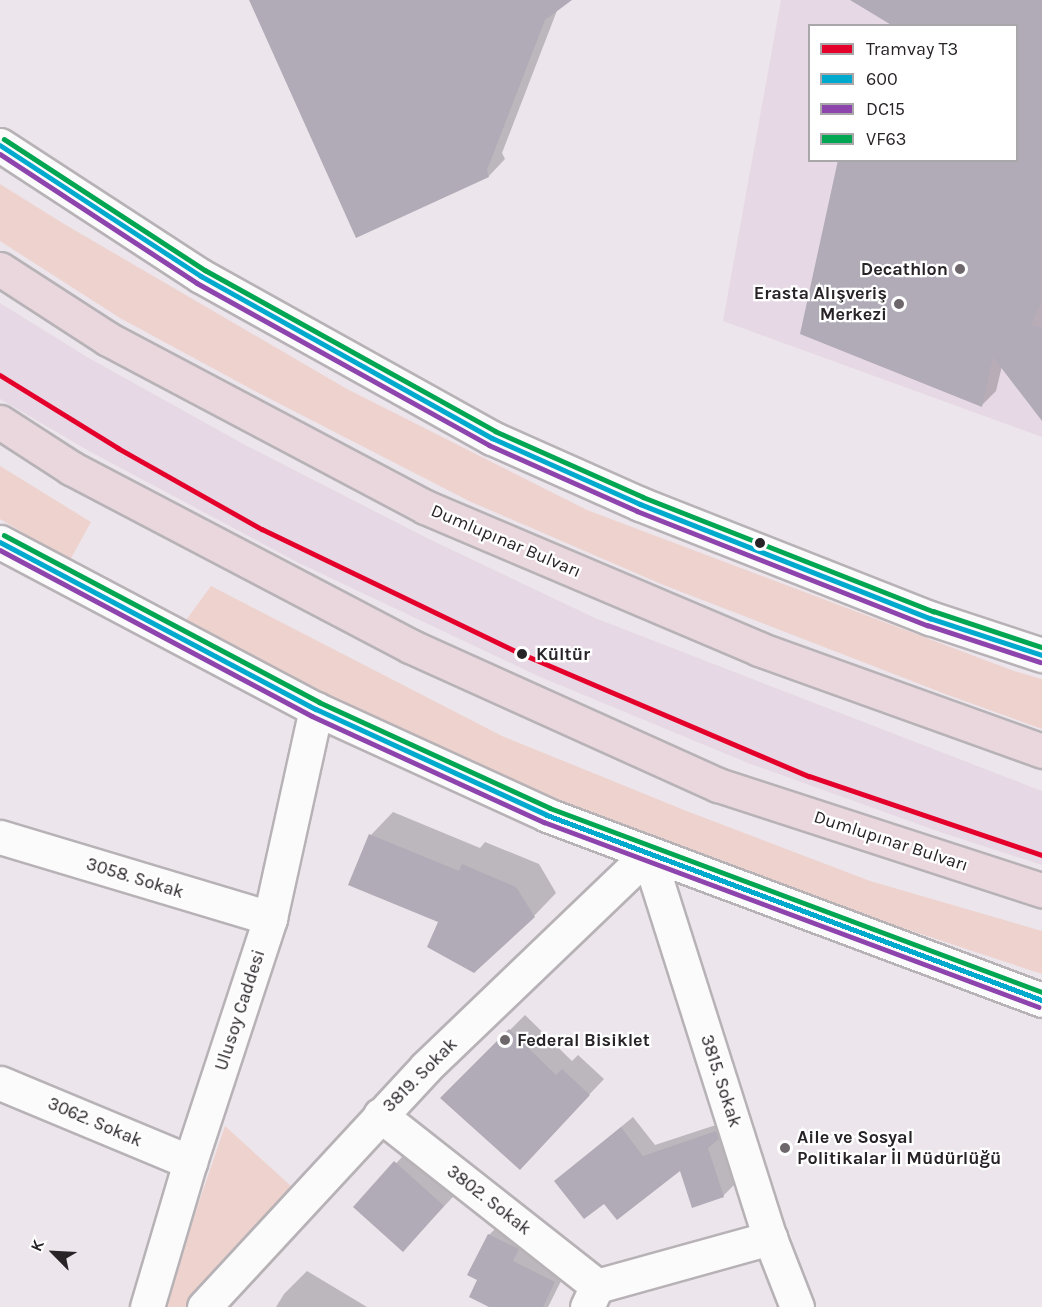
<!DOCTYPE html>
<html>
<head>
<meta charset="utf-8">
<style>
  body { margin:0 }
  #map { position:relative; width:1042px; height:1307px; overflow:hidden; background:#ece5eb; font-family:Karla,sans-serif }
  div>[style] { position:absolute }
  .built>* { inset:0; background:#e6d9e5 }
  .green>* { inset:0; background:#eed2ce }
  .shadow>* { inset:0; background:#0003 }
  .building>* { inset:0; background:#b1abb7 }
  .roads { filter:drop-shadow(2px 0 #b7b2b6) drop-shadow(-2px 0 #b7b2b6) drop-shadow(0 2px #b7b2b6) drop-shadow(0 -2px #b7b2b6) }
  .minor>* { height:33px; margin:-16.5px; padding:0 16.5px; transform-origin:16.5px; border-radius:16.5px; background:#fcfbfc }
  .highway>* { height:33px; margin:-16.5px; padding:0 16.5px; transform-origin:16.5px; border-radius:16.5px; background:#e9d7dd }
  .bus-1>* { height:4.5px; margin:-2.25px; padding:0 2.25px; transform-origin:2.25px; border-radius:2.25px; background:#00a9ce }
  .bus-2>* { height:4.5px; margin:-2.25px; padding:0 2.25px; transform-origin:2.25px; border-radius:2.25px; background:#8e44ad }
  .bus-3>* { height:4.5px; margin:-2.25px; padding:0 2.25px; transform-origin:2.25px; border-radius:2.25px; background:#00a651 }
  .tram-1>* { height:4.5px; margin:-2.25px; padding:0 2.25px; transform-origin:2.25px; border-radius:2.25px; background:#e4002b }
  .dots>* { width:16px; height:16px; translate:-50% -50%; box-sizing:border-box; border:3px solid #fff; border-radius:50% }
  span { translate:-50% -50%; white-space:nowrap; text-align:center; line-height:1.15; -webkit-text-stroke:4.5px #fff; paint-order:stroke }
  .poi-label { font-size:18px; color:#282327; font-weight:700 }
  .right { translate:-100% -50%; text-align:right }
  .left { translate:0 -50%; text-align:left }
  .street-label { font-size:18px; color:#282327 }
  .stop-label { font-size:18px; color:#282327; font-weight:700 }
  .legend { position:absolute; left:808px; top:24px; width:210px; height:138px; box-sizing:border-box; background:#fff; border:2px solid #a9a7a9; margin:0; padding:8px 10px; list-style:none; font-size:18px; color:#282327 }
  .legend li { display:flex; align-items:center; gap:12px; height:30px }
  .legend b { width:30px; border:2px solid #a9a7a9 }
  .north { position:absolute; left:24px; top:1223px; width:60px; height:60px; -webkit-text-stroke:4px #fff; paint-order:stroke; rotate:294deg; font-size:16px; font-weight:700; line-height:24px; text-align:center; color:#282327 }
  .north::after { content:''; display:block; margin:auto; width:21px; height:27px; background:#282327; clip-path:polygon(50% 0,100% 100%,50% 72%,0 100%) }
</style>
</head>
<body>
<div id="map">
  <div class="built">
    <i style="clip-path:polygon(evenodd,781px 0,1042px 0,1042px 437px,723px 321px,781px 0,810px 26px,1016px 26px,1016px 160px,810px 160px,810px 26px)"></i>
    <i style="clip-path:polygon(0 303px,87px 357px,247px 446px,433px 541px,595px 618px,1042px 791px,1042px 865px,940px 832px,748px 763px,538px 676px,299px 563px,89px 451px,0 399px)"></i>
  </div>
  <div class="green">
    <i style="clip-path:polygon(0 184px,64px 224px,347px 389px,587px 510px,1014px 671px,1042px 679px,1042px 729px,948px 695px,661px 584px,469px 501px,253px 390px,120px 318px,0 241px)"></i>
    <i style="clip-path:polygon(0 466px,91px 522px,70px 560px,0 519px)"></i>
    <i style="clip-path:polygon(211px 586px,502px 736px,689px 812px,870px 881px,1042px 931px,1042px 974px,691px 858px,430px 745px,184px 623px)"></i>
    <i style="clip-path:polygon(225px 1126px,292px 1187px,189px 1307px,163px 1307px)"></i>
  </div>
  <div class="shadow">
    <i style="clip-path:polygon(250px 0,570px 0,558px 8px,502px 153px,505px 159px,489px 176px)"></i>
    <i style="clip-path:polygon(853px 0,1042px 0,1042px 412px,1002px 366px,996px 391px,982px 405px,1016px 160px,1016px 26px)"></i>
    <i style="clip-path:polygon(393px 812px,480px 848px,485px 842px,539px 864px,556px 893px,534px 916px,440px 921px,371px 835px)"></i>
    <i style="clip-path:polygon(525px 1015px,572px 1061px,578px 1055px,604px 1079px,534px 1153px,442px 1098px)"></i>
    <i style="clip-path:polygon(633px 1117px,655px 1145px,728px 1121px,730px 1127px,719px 1137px,735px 1184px,723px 1196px,680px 1168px,604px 1202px,556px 1181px)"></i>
    <i style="clip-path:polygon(418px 1140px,466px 1183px,403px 1250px,355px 1207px)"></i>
    <i style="clip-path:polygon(502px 1222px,567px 1269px,548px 1307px,493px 1307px,480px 1279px,489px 1235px)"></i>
    <i style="clip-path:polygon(307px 1271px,367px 1307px,276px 1307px,284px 1294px)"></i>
  </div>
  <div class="building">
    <i style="clip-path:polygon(249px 0,572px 0,545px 20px,487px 170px,489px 177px,356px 238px)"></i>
    <i style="clip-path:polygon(850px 0,1042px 0,1041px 303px,1031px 325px,1042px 328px,1042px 421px,993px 357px,982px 407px,800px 334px,838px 160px,1017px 160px,1017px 26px,893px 26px)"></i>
    <i style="clip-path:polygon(369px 834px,459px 871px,462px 864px,516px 887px,535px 917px,474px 973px,427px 947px,438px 922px,348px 885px)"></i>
    <i style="clip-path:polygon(509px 1029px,556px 1075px,562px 1069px,590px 1095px,520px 1170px,440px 1098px)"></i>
    <i style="clip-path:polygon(621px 1127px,643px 1156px,716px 1131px,719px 1139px,708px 1148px,724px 1197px,692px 1208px,680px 1171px,617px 1220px,604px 1204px,584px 1219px,554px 1181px)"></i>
    <i style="clip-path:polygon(394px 1161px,444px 1206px,403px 1252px,353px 1207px)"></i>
    <i style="clip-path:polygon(488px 1234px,519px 1249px,513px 1261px,555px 1282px,543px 1307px,489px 1307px,469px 1297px,477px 1280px,467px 1275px)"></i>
  </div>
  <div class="roads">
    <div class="minor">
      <i style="left:0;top:145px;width:240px;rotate:33.1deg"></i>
      <i style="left:201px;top:276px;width:333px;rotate:29.1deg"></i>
      <i style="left:492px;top:438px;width:162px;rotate:24deg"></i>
      <i style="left:640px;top:504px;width:312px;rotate:21.5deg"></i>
      <i style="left:930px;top:618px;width:118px;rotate:18.3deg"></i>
      <i style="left:0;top:542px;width:357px;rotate:27.9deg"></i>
      <i style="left:316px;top:709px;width:254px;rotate:24.6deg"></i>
      <i style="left:547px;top:815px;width:528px;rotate:20.49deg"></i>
      <i style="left:0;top:837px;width:282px;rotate:16.7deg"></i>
      <i style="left:0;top:1083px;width:206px;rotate:22.6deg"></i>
      <i style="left:380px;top:1115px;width:276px;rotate:38.2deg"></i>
      <i style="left:147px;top:1307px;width:151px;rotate:-73.5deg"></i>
      <i style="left:190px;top:1162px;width:257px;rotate:-71.8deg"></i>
      <i style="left:270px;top:918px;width:214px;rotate:-77.6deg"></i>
      <i style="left:204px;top:1307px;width:327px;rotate:-47.2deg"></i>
      <i style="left:426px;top:1067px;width:308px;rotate:-43.8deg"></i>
      <i style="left:648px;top:854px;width:403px;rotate:72.4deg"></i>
      <i style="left:770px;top:1238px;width:74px;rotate:68.6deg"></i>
      <i style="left:587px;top:1307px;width:23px;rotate:-65deg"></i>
      <i style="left:597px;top:1286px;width:180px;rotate:-15.5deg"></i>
    </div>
    <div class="highway">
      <i style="left:0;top:269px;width:129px;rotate:32.9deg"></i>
      <i style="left:108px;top:339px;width:359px;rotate:27.9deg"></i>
      <i style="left:425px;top:507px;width:363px;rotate:23deg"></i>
      <i style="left:759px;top:649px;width:301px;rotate:19.8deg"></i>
      <i style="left:0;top:422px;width:85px;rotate:32.9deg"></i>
      <i style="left:71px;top:468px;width:383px;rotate:27.7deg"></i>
      <i style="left:410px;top:646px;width:338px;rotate:24.3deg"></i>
      <i style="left:718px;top:785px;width:341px;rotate:18deg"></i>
    </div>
  </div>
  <div class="bus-1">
    <i style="left:0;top:145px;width:240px;rotate:33.1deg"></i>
    <i style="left:201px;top:276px;width:333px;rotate:29.1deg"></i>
    <i style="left:492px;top:438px;width:162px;rotate:24deg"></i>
    <i style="left:640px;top:504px;width:312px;rotate:21.5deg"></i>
    <i style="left:930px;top:618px;width:118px;rotate:18.3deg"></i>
    <i style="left:0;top:542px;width:357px;rotate:27.9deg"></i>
    <i style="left:316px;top:709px;width:254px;rotate:24.6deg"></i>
    <i style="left:547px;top:815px;width:528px;rotate:20.49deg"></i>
  </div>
  <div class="bus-2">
    <i style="left:0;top:154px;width:235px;rotate:33.2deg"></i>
    <i style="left:197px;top:283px;width:334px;rotate:29deg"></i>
    <i style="left:489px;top:445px;width:162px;rotate:24deg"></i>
    <i style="left:637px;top:511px;width:312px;rotate:21.5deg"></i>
    <i style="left:927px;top:625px;width:119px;rotate:18.1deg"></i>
    <i style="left:0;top:550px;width:353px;rotate:28deg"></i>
    <i style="left:312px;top:716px;width:255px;rotate:24.6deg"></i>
    <i style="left:544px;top:822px;width:528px;rotate:20.49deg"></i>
  </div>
  <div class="bus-3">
    <i style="left:4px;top:139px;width:240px;rotate:33.1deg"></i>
    <i style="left:205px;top:270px;width:332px;rotate:29deg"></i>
    <i style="left:495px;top:431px;width:162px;rotate:24deg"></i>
    <i style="left:643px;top:497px;width:312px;rotate:21.5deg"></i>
    <i style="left:933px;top:611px;width:115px;rotate:18.3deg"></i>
    <i style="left:4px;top:535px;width:357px;rotate:27.9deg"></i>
    <i style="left:319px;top:702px;width:254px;rotate:24.6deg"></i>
    <i style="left:550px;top:808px;width:525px;rotate:20.5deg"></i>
  </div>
  <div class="tram-1">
    <i style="left:0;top:375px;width:139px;rotate:31.7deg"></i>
    <i style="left:118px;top:448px;width:165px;rotate:29.4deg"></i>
    <i style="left:262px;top:529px;width:286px;rotate:25.7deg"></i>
    <i style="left:520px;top:653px;width:314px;rotate:23.1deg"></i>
    <i style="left:809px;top:776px;width:246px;rotate:18.7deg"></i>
  </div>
  <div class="dots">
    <i style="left:960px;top:269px;background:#6d676c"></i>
    <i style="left:899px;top:304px;background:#6d676c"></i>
    <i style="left:760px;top:543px;background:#282327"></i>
    <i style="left:522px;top:654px;background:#282327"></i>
    <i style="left:505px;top:1040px;background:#6d676c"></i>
    <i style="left:785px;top:1148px;background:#6d676c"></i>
  </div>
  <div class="poi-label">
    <span class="right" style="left:948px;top:269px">Decathlon</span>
    <span class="right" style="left:887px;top:304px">Erasta Alışveriş<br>Merkezi</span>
    <span class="left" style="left:517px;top:1040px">Federal Bisiklet</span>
    <span class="left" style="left:797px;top:1148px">Aile ve Sosyal<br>Politikalar İl Müdürlüğü</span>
  </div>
  <div class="street-label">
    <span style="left:506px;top:541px;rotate:23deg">Dumlupınar Bulvarı</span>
    <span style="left:891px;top:841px;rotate:18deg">Dumlupınar Bulvarı</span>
    <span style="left:135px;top:878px;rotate:17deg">3058. Sokak</span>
    <span style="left:240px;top:1010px;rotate:-72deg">Ulusoy Caddesi</span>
    <span style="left:420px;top:1075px;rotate:-45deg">3819. Sokak</span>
    <span style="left:721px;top:1081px;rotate:72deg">3815. Sokak</span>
    <span style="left:95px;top:1122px;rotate:23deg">3062. Sokak</span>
    <span style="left:489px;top:1200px;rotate:38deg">3802. Sokak</span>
  </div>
  <div class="stop-label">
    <span class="left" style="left:536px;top:654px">Kültür</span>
  </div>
  <ul class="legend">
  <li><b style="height:8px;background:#e4002b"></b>Tramvay T3</li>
  <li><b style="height:8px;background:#00a9ce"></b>600</li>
  <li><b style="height:8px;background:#8e44ad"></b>DC15</li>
  <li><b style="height:8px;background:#00a651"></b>VF63</li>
  </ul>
  <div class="north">K</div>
</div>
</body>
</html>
